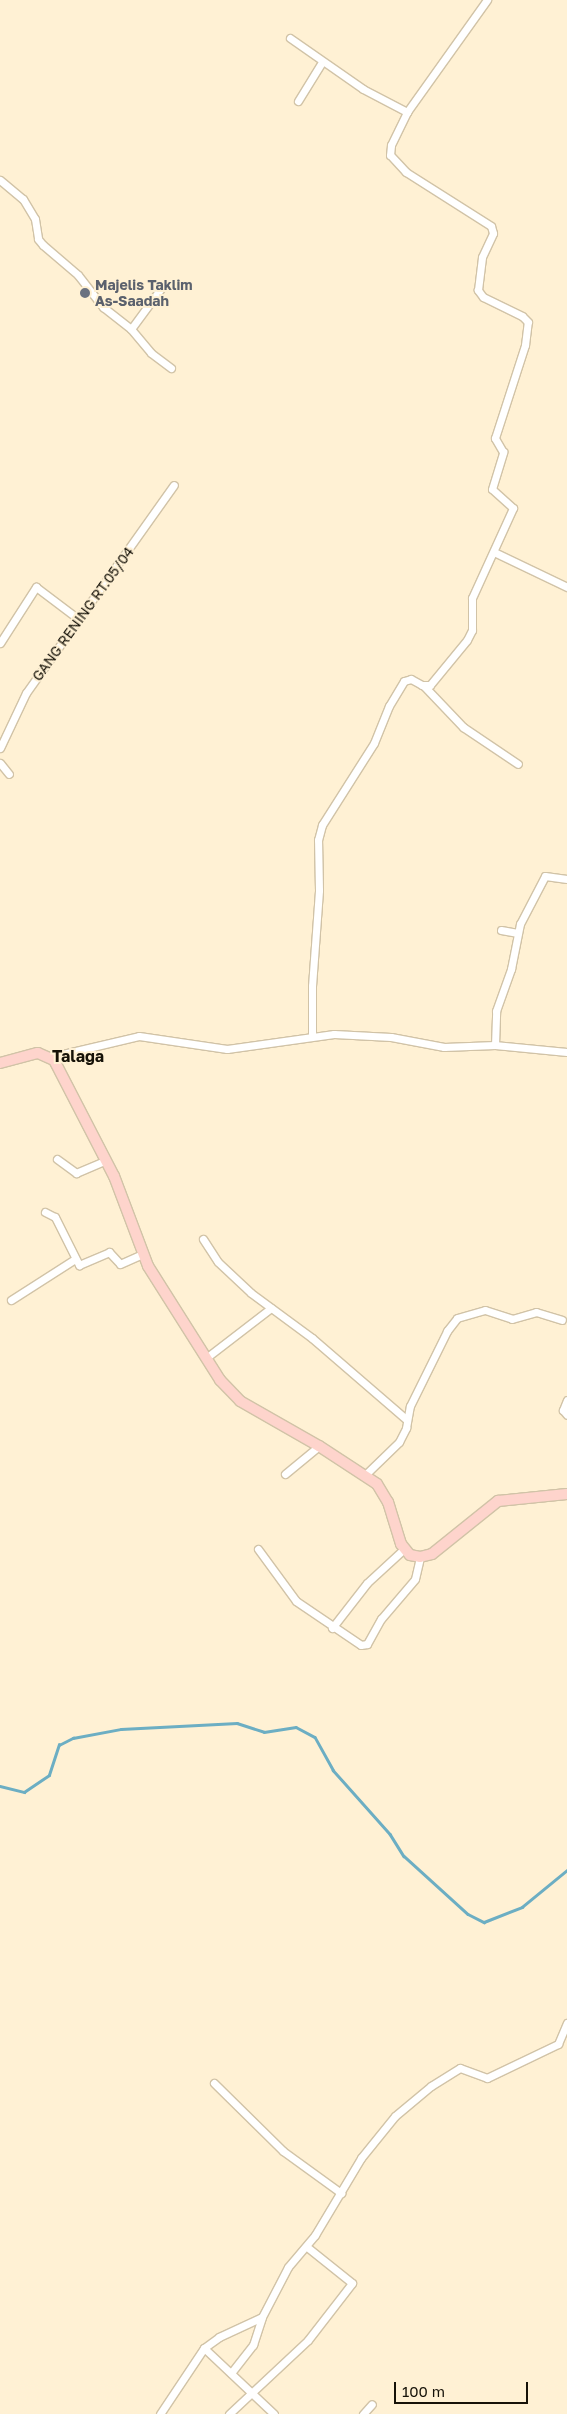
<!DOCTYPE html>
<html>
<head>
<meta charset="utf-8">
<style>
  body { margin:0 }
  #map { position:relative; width:567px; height:2414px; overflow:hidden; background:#fff1d4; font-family:"Golos Text",sans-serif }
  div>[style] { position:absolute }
  .stream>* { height:2.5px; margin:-1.25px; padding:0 1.25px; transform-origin:1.25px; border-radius:1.25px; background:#6caec3 }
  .roads { filter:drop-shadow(1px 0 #d1c3a7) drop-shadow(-1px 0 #d1c3a7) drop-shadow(0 1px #d1c3a7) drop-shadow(0 -1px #d1c3a7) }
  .street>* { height:7px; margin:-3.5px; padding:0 3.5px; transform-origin:3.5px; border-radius:3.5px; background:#fff }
  .secondary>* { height:10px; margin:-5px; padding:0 5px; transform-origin:5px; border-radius:5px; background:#fed4cc }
  .dots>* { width:14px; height:14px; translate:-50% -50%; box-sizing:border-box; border:2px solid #fff1d4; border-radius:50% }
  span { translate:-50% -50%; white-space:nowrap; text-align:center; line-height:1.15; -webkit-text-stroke:4px #fff1d4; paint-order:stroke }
  .worship-label { font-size:14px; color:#5b616d; font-weight:700 }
  .left { translate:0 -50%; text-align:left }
  .street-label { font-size:14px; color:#161208 }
  .quarter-label { font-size:16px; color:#161208; font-weight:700 }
  .scale { position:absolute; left:394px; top:2382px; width:134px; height:22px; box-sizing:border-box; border:2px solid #161208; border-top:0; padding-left:6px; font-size:15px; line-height:18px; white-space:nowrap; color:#161208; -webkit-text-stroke:4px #fff1d4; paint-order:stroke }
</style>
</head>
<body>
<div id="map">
  <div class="stream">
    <i style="left:0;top:1786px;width:25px;rotate:14deg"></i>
    <i style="left:24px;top:1792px;width:30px;rotate:-34deg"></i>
    <i style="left:49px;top:1775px;width:32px;rotate:-72deg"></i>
    <i style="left:59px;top:1745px;width:16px;rotate:-27deg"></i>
    <i style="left:73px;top:1738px;width:49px;rotate:-10.6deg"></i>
    <i style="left:121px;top:1729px;width:116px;rotate:-3deg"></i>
    <i style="left:237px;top:1723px;width:28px;rotate:18deg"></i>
    <i style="left:264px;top:1732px;width:32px;rotate:-9deg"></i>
    <i style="left:296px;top:1727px;width:21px;rotate:28deg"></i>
    <i style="left:315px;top:1737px;width:38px;rotate:61deg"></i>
    <i style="left:333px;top:1770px;width:86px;rotate:48.3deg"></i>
    <i style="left:390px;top:1834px;width:26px;rotate:58deg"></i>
    <i style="left:404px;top:1856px;width:86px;rotate:42.2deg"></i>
    <i style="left:468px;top:1914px;width:18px;rotate:27deg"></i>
    <i style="left:484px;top:1922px;width:41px;rotate:-21.5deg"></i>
    <i style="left:522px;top:1907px;width:58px;rotate:-39.4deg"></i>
  </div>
  <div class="roads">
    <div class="street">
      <i style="left:290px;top:38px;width:89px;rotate:34.9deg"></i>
      <i style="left:363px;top:89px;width:50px;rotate:27.6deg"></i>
      <i style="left:407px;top:112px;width:138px;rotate:-54.5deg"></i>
      <i style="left:298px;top:101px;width:46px;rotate:-58.4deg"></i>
      <i style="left:0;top:180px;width:30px;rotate:40deg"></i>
      <i style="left:23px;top:199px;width:23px;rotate:59deg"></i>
      <i style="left:35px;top:219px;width:20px;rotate:81deg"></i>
      <i style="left:38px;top:239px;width:8px;rotate:50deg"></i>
      <i style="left:43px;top:245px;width:46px;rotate:40.6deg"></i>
      <i style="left:78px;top:275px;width:41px;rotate:52deg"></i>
      <i style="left:103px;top:307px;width:36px;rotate:38deg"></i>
      <i style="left:131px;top:329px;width:31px;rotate:50deg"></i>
      <i style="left:151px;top:353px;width:25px;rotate:37deg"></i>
      <i style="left:131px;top:329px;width:52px;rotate:-53.6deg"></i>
      <i style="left:494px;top:552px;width:81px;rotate:25.6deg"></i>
      <i style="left:0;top:643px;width:67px;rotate:-57.3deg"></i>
      <i style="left:36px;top:587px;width:51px;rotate:37.1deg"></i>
      <i style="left:424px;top:686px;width:57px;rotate:46.4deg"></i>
      <i style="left:463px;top:727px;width:66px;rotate:33.9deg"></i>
      <i style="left:0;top:748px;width:61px;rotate:-64.7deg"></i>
      <i style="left:26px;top:693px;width:255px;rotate:-54.6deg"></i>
      <i style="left:0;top:763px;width:14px;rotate:51deg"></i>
      <i style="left:501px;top:930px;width:17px;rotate:10deg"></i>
      <i style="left:312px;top:1036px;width:50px;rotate:-90deg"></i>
      <i style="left:312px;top:986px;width:96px;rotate:-85.8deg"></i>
      <i style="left:319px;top:890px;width:50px;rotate:-91.1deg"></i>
      <i style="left:318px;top:840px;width:16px;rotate:-75deg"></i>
      <i style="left:322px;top:825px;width:97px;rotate:-57.6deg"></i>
      <i style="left:374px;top:743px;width:40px;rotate:-68deg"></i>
      <i style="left:389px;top:706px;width:29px;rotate:-59deg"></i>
      <i style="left:404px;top:681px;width:7px;rotate:-16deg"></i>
      <i style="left:411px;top:679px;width:13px;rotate:29deg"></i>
      <i style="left:422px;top:685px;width:8px"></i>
      <i style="left:430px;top:685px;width:58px;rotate:-50.6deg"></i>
      <i style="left:467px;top:640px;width:11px;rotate:-63deg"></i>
      <i style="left:472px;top:630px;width:32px;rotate:-90deg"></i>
      <i style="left:472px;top:598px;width:99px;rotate:-65.5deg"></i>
      <i style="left:513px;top:508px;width:28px;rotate:-138deg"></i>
      <i style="left:492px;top:489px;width:39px;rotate:-73deg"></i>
      <i style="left:503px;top:452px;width:16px;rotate:-120deg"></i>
      <i style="left:495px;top:438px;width:98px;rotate:-72.1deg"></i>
      <i style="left:525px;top:345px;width:23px;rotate:-83deg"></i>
      <i style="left:528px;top:322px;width:8px;rotate:-135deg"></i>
      <i style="left:522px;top:316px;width:43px;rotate:-154deg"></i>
      <i style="left:483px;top:297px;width:9px;rotate:-126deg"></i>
      <i style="left:478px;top:290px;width:33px;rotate:-83deg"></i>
      <i style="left:482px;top:257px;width:26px;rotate:-65deg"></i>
      <i style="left:493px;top:233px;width:7px;rotate:-106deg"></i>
      <i style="left:491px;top:226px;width:101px;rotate:-147.6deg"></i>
      <i style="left:406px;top:172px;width:23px;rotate:-133deg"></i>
      <i style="left:390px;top:155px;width:10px;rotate:-84deg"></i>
      <i style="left:391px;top:145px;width:37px;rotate:-64deg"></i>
      <i style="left:495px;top:1045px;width:34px;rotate:-88deg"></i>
      <i style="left:496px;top:1011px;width:45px;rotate:-70.3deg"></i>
      <i style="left:511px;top:969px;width:46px;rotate:-78.7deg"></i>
      <i style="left:520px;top:924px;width:54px;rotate:-62.5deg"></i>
      <i style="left:545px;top:876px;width:22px;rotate:8deg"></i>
      <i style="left:50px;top:1057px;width:91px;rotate:-13.3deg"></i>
      <i style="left:139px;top:1036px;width:89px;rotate:8.4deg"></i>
      <i style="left:227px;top:1049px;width:108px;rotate:-8deg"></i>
      <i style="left:334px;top:1034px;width:57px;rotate:3deg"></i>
      <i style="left:391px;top:1037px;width:54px;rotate:10.7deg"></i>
      <i style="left:444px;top:1047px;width:51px;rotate:-2.2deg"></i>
      <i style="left:495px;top:1045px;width:72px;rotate:5.6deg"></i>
      <i style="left:57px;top:1159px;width:24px;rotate:36deg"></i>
      <i style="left:76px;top:1173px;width:33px;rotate:-23deg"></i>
      <i style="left:45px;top:1212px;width:11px;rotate:27deg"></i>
      <i style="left:55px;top:1217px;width:54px;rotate:63.4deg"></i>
      <i style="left:79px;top:1265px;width:33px;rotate:-23deg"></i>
      <i style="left:109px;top:1252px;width:16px;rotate:47deg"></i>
      <i style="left:120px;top:1264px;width:24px;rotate:-24deg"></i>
      <i style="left:203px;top:1239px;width:27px;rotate:57deg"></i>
      <i style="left:218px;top:1262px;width:45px;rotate:43.2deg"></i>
      <i style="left:251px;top:1293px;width:76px;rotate:36.4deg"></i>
      <i style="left:312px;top:1338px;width:124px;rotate:40.8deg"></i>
      <i style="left:11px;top:1300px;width:76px;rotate:-32.6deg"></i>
      <i style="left:206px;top:1358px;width:82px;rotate:-37.6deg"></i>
      <i style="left:567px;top:1400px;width:11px;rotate:112deg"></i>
      <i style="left:563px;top:1410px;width:6px;rotate:51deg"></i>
      <i style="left:285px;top:1474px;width:44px;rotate:-39.5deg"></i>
      <i style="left:366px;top:1474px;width:46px;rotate:-44.1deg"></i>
      <i style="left:399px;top:1442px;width:16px;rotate:-63deg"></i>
      <i style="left:406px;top:1428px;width:22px;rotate:-80deg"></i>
      <i style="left:410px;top:1406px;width:84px;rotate:-63.7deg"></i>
      <i style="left:447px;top:1331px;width:16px;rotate:-52deg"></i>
      <i style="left:457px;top:1318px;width:29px;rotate:-16deg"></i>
      <i style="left:485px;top:1310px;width:28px;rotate:18deg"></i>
      <i style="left:512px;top:1319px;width:25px;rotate:-16deg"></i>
      <i style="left:536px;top:1312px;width:27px;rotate:17deg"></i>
      <i style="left:258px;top:1549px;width:64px;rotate:53.8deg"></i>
      <i style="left:296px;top:1601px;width:78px;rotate:34.1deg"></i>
      <i style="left:361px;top:1645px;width:6px;rotate:-9deg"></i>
      <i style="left:367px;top:1644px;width:29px;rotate:-61deg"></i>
      <i style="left:381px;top:1619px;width:52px;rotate:-49.6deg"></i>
      <i style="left:415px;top:1579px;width:23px;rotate:-77deg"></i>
      <i style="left:332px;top:1628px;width:57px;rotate:-52.1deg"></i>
      <i style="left:367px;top:1583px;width:50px;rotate:-42.6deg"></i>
      <i style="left:214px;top:2083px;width:97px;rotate:44.6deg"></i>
      <i style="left:283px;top:2151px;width:72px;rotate:35.9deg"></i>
      <i style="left:204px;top:2348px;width:96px;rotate:43.3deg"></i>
      <i style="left:231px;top:2373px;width:36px;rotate:-52deg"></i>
      <i style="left:253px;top:2345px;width:28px;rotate:-72deg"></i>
      <i style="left:160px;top:2414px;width:79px;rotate:-56.3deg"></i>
      <i style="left:204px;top:2348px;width:19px;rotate:-36deg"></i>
      <i style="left:219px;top:2337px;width:47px;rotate:-24.9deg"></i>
      <i style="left:262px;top:2317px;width:56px;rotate:-62.5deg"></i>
      <i style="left:288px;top:2267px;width:42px;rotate:-49.8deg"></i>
      <i style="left:315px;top:2235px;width:90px;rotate:-59.1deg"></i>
      <i style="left:361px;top:2158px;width:54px;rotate:-51deg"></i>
      <i style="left:395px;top:2116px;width:47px;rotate:-39.8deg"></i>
      <i style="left:431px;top:2086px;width:34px;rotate:-32deg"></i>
      <i style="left:460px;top:2068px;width:29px;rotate:20deg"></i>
      <i style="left:487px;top:2078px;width:79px;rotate:-25.6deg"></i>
      <i style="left:558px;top:2044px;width:23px;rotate:-67deg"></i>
      <i style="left:229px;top:2414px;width:108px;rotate:-43.1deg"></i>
      <i style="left:308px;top:2340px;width:72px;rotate:-52.3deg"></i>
      <i style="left:352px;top:2283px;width:58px;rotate:-141.3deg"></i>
      <i style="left:363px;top:2414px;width:13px;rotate:-48deg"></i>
    </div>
    <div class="secondary">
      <i style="left:0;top:1063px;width:39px;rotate:-15deg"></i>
      <i style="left:38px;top:1053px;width:17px;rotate:24deg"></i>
      <i style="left:54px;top:1060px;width:131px;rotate:62.7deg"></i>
      <i style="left:114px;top:1176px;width:96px;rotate:69.3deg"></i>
      <i style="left:148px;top:1266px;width:135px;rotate:57.7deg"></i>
      <i style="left:220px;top:1380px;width:29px;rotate:46deg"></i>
      <i style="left:240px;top:1401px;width:91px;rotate:29.7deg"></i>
      <i style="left:319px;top:1446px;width:69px;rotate:33.2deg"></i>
      <i style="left:377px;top:1484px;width:21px;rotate:59deg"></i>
      <i style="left:388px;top:1502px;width:44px;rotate:72.8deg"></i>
      <i style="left:401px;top:1544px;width:14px;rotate:51deg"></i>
      <i style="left:410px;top:1555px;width:10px;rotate:11deg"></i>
      <i style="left:420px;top:1557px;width:12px;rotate:-14deg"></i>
      <i style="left:432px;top:1554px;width:85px;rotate:-38.8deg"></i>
      <i style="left:498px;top:1501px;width:69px;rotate:-5.8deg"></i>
    </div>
  </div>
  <div class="dots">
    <i style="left:85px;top:293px;background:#6b7280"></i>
  </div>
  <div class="worship-label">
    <span class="left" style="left:95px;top:293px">Majelis Taklim<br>As-Saadah</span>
  </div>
  <div class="street-label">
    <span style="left:83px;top:614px;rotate:-54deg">GANG RENING RT.05/04</span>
  </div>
  <div class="quarter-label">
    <span style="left:78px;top:1056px">Talaga</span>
  </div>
  <div class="scale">100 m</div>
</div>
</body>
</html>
